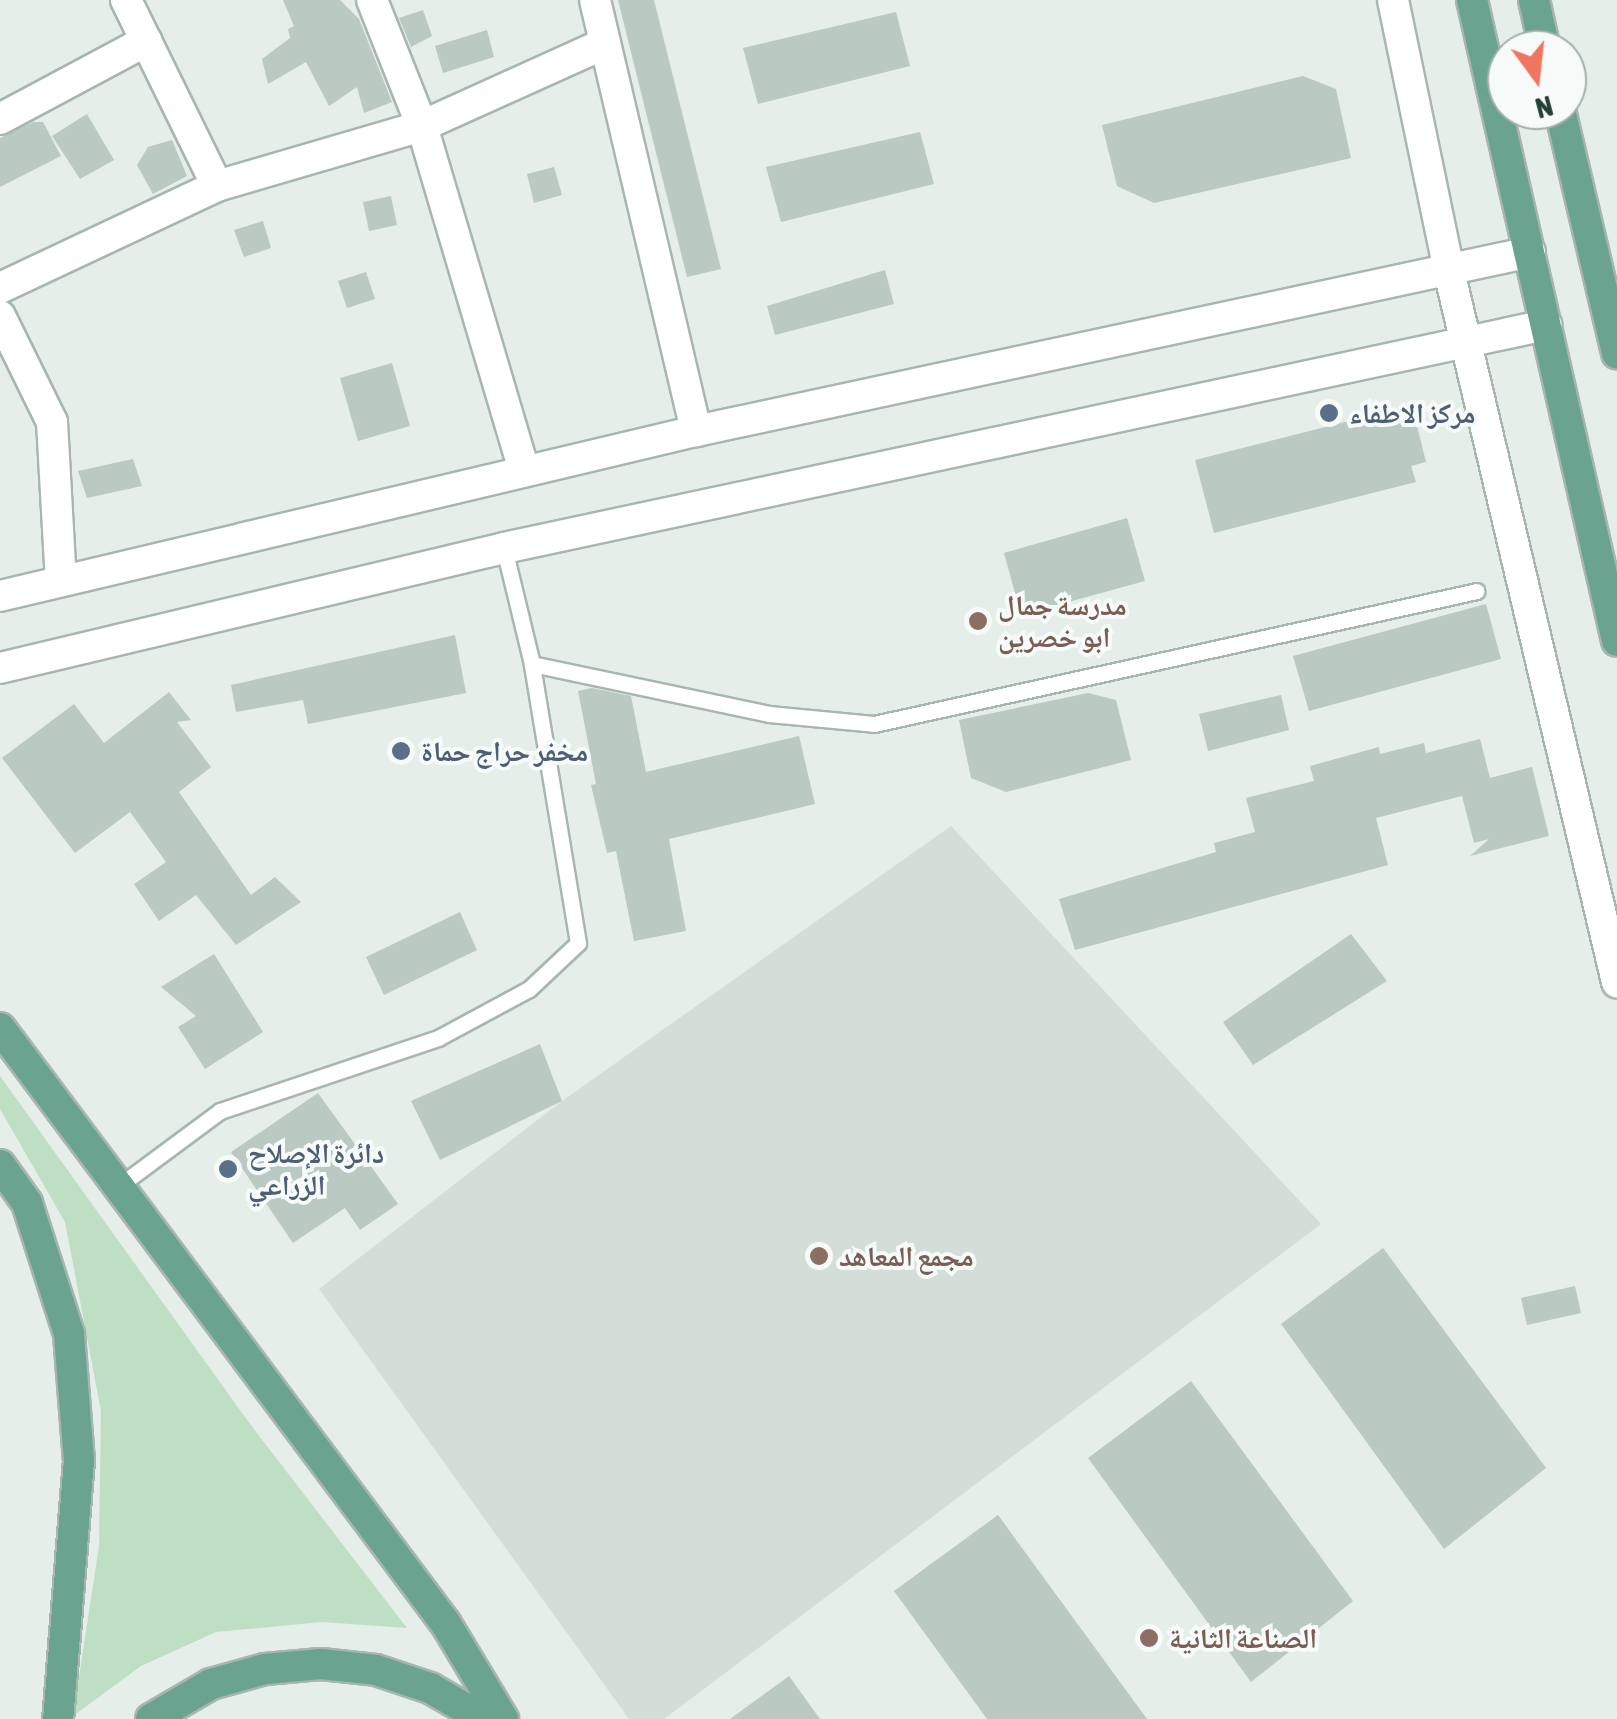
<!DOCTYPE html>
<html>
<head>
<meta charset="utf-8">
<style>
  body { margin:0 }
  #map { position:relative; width:1617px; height:1719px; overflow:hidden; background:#e5eee9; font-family:"Asap Condensed","Noto Naskh Arabic",sans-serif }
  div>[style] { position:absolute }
  .built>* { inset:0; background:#d3ded8 }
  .green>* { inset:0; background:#bfdfc4 }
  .building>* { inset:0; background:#bac9c2 }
  .roads { filter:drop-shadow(2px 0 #a7b6b0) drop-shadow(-2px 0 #a7b6b0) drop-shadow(0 2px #a7b6b0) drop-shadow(0 -2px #a7b6b0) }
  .lane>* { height:15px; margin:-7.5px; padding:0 7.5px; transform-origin:7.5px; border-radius:7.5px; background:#fff }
  .street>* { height:30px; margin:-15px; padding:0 15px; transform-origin:15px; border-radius:15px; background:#fff }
  .primary>* { height:30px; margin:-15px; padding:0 15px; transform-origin:15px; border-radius:15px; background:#6aa38f }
  .dots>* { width:28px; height:28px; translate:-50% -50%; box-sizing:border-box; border:5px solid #f6faf8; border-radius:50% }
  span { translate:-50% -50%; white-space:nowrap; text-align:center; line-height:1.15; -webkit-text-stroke:8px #f6faf8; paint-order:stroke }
  .service-label { font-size:28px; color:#4e5e75; font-weight:700 }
  .left { translate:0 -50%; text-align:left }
  .education-label { font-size:28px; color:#785e54; font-weight:700 }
  .north { position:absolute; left:1487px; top:30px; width:100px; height:100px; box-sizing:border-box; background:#f6faf8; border:2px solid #a2b0aa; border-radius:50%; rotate:165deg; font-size:28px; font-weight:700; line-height:40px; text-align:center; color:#244036 }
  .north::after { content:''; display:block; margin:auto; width:35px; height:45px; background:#f17660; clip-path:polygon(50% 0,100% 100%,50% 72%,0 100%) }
</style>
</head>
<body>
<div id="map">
  <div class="built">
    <i style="clip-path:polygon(951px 826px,1321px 1224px,664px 1719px,629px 1719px,319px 1289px,562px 1101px)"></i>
  </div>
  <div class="green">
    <i style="clip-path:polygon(0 1076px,250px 1424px,407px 1628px,322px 1622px,216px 1632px,141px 1666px,73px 1716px,99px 1546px,101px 1411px,65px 1222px,0 1109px)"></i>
  </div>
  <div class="building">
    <i style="clip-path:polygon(283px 0,340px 0,359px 19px,392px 102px,364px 113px,357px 87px,329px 106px,306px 62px,268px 84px,262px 59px,290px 38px,288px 29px,294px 26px)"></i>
    <i style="clip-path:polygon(618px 0,654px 0,721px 269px,687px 277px)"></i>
    <i style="clip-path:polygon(423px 10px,432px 36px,411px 47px,399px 18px)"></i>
    <i style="clip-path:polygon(896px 12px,910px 66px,758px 104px,743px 48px)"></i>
    <i style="clip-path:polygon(487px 30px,494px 57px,443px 73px,435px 46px)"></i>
    <i style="clip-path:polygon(1303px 76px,1336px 89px,1351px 158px,1154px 203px,1117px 186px,1102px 125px)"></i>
    <i style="clip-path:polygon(87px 114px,114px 160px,80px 179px,52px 136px)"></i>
    <i style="clip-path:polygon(33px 122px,43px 122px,61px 156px,0 187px,0 138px)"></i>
    <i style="clip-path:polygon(920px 132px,934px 184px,781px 222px,766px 167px)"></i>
    <i style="clip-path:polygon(172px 140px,187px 176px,153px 194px,137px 165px,148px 147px)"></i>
    <i style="clip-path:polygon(554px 167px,562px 195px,534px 203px,527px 174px)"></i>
    <i style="clip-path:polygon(391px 196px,397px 225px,369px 231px,363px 202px)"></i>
    <i style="clip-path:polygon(263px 221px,271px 248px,244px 257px,234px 230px)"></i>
    <i style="clip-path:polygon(885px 270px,894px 304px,775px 335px,767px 306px)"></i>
    <i style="clip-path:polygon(366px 272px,375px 299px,347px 308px,338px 281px)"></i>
    <i style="clip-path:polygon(392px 363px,410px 426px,358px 441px,340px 378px)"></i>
    <i style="clip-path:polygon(1400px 408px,1405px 425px,1416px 422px,1426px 462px,1411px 466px,1416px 482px,1214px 533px,1195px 460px)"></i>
    <i style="clip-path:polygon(133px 459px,142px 486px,87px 498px,78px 471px)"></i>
    <i style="clip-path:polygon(1127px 518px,1145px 581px,1021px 615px,1004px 553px)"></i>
    <i style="clip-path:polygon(1486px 604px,1501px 659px,1309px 711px,1293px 656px)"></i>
    <i style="clip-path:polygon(455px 635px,466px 693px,308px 724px,303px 700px,236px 712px,231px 685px)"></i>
    <i style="clip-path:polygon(592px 688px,631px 696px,646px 772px,799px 736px,815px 804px,669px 839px,686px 931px,634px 941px,616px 851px,607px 853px,591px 785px,596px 784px,578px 691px)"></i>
    <i style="clip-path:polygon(169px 692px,191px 720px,177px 722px,211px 767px,179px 792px,251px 895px,275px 877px,301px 902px,236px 945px,196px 895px,159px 921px,134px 884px,166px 862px,130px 812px,75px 853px,2px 758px,74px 704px,104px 743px)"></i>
    <i style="clip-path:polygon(1088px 693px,1116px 700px,1131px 760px,1006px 792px,971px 778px,959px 720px)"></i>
    <i style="clip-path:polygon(1281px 695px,1289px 730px,1208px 751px,1199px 714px)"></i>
    <i style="clip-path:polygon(1480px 739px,1490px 778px,1532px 767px,1549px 836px,1470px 856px,1489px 839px,1474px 843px,1462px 796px,1376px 818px,1388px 865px,1075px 950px,1059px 899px,1216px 852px,1214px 843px,1255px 832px,1246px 798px,1314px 781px,1310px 766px,1379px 747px,1380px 754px,1424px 743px,1426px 753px)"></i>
    <i style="clip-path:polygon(460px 912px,477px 950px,384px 995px,366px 957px)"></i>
    <i style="clip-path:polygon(1351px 934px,1387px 981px,1253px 1065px,1223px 1022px)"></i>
    <i style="clip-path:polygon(214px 954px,263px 1032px,205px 1069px,178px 1027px,196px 1016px,161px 987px)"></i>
    <i style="clip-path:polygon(540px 1044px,562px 1101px,440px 1160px,411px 1101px)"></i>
    <i style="clip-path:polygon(318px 1093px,398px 1204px,360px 1230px,345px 1208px,293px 1243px,231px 1152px)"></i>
    <i style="clip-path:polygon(1383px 1248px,1546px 1468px,1444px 1549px,1281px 1324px)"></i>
    <i style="clip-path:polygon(1575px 1286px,1581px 1313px,1527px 1325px,1521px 1298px)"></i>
    <i style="clip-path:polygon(1191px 1381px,1353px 1601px,1251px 1682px,1088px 1458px)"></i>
    <i style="clip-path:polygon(998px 1515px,1147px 1719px,987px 1719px,894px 1591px)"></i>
    <i style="clip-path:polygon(789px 1676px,820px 1719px,730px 1719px)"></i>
  </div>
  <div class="roads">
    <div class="lane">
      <i style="left:532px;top:664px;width:242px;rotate:11.9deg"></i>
      <i style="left:769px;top:714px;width:105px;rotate:5.4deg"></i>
      <i style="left:874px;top:724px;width:617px;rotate:-12.44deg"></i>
      <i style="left:116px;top:1188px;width:129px;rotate:-36.5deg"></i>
      <i style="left:220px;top:1111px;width:230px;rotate:-18.5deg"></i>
      <i style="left:438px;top:1038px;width:103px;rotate:-28.3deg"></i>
      <i style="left:529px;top:989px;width:67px;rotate:-43.2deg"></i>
      <i style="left:578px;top:943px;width:283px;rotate:-99.4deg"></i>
      <i style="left:532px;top:664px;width:119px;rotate:-103.6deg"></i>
    </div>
    <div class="street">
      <i style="left:126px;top:0;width:207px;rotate:63.9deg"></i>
      <i style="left:372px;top:0;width:136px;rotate:68.4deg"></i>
      <i style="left:422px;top:126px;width:360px;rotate:73.5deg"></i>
      <i style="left:595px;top:0;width:443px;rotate:76.8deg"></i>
      <i style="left:1393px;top:0;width:277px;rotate:78.3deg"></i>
      <i style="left:1449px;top:271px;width:731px;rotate:76.71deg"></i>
      <i style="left:0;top:119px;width:166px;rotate:-28.1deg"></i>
      <i style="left:0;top:288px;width:240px;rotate:-25.2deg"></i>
      <i style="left:217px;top:186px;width:214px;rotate:-16.3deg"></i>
      <i style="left:422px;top:126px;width:200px;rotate:-24.3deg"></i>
      <i style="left:0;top:316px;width:118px;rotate:63.9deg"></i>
      <i style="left:52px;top:422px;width:159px;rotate:86.8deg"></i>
      <i style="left:0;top:596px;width:715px;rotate:-13.34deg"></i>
      <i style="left:696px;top:431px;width:853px;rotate:-12.11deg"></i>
      <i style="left:0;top:668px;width:518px;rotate:-13.39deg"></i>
      <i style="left:504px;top:548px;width:1066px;rotate:-12.08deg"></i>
    </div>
    <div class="primary">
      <i style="left:1472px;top:0;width:657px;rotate:77.25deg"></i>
      <i style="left:1534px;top:0;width:51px;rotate:77.6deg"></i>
      <i style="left:1560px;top:110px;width:250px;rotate:76.8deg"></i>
      <i style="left:0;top:1028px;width:744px;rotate:53.19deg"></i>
      <i style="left:446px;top:1624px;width:111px;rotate:59deg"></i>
      <i style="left:0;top:1165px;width:47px;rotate:54.6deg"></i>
      <i style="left:27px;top:1203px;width:138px;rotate:72.2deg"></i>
      <i style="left:69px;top:1334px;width:126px;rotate:85.5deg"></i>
      <i style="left:79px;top:1460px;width:260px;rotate:94.6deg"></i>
      <i style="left:151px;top:1719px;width:69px;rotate:-30.3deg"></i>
      <i style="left:211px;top:1684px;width:56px;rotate:-15.5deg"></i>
      <i style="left:265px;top:1669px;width:56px;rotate:-5.1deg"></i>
      <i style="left:321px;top:1664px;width:55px;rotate:6.2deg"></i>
      <i style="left:376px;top:1670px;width:57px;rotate:18.4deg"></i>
      <i style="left:430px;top:1688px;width:62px;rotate:29.9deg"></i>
    </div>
  </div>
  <div class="dots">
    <i style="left:1329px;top:413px;background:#5c6f8a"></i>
    <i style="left:978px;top:621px;background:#8d6e63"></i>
    <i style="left:401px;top:751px;background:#5c6f8a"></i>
    <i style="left:228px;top:1169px;background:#5c6f8a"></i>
    <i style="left:819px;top:1256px;background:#8d6e63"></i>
    <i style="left:1149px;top:1638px;background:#8d6e63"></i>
  </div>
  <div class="service-label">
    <span class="left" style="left:1349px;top:413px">مركز الاطفاء</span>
    <span class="left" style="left:421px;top:751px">مخفر حراج حماة</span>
    <span class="left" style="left:248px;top:1169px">دائرة الإصلاح<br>الزراعي</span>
  </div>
  <div class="education-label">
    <span class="left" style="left:998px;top:621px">مدرسة جمال<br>ابو خصرين</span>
    <span class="left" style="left:839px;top:1256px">مجمع المعاهد</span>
    <span class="left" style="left:1169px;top:1638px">الصناعة الثانية</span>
  </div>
  <div class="north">N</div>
</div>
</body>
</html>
